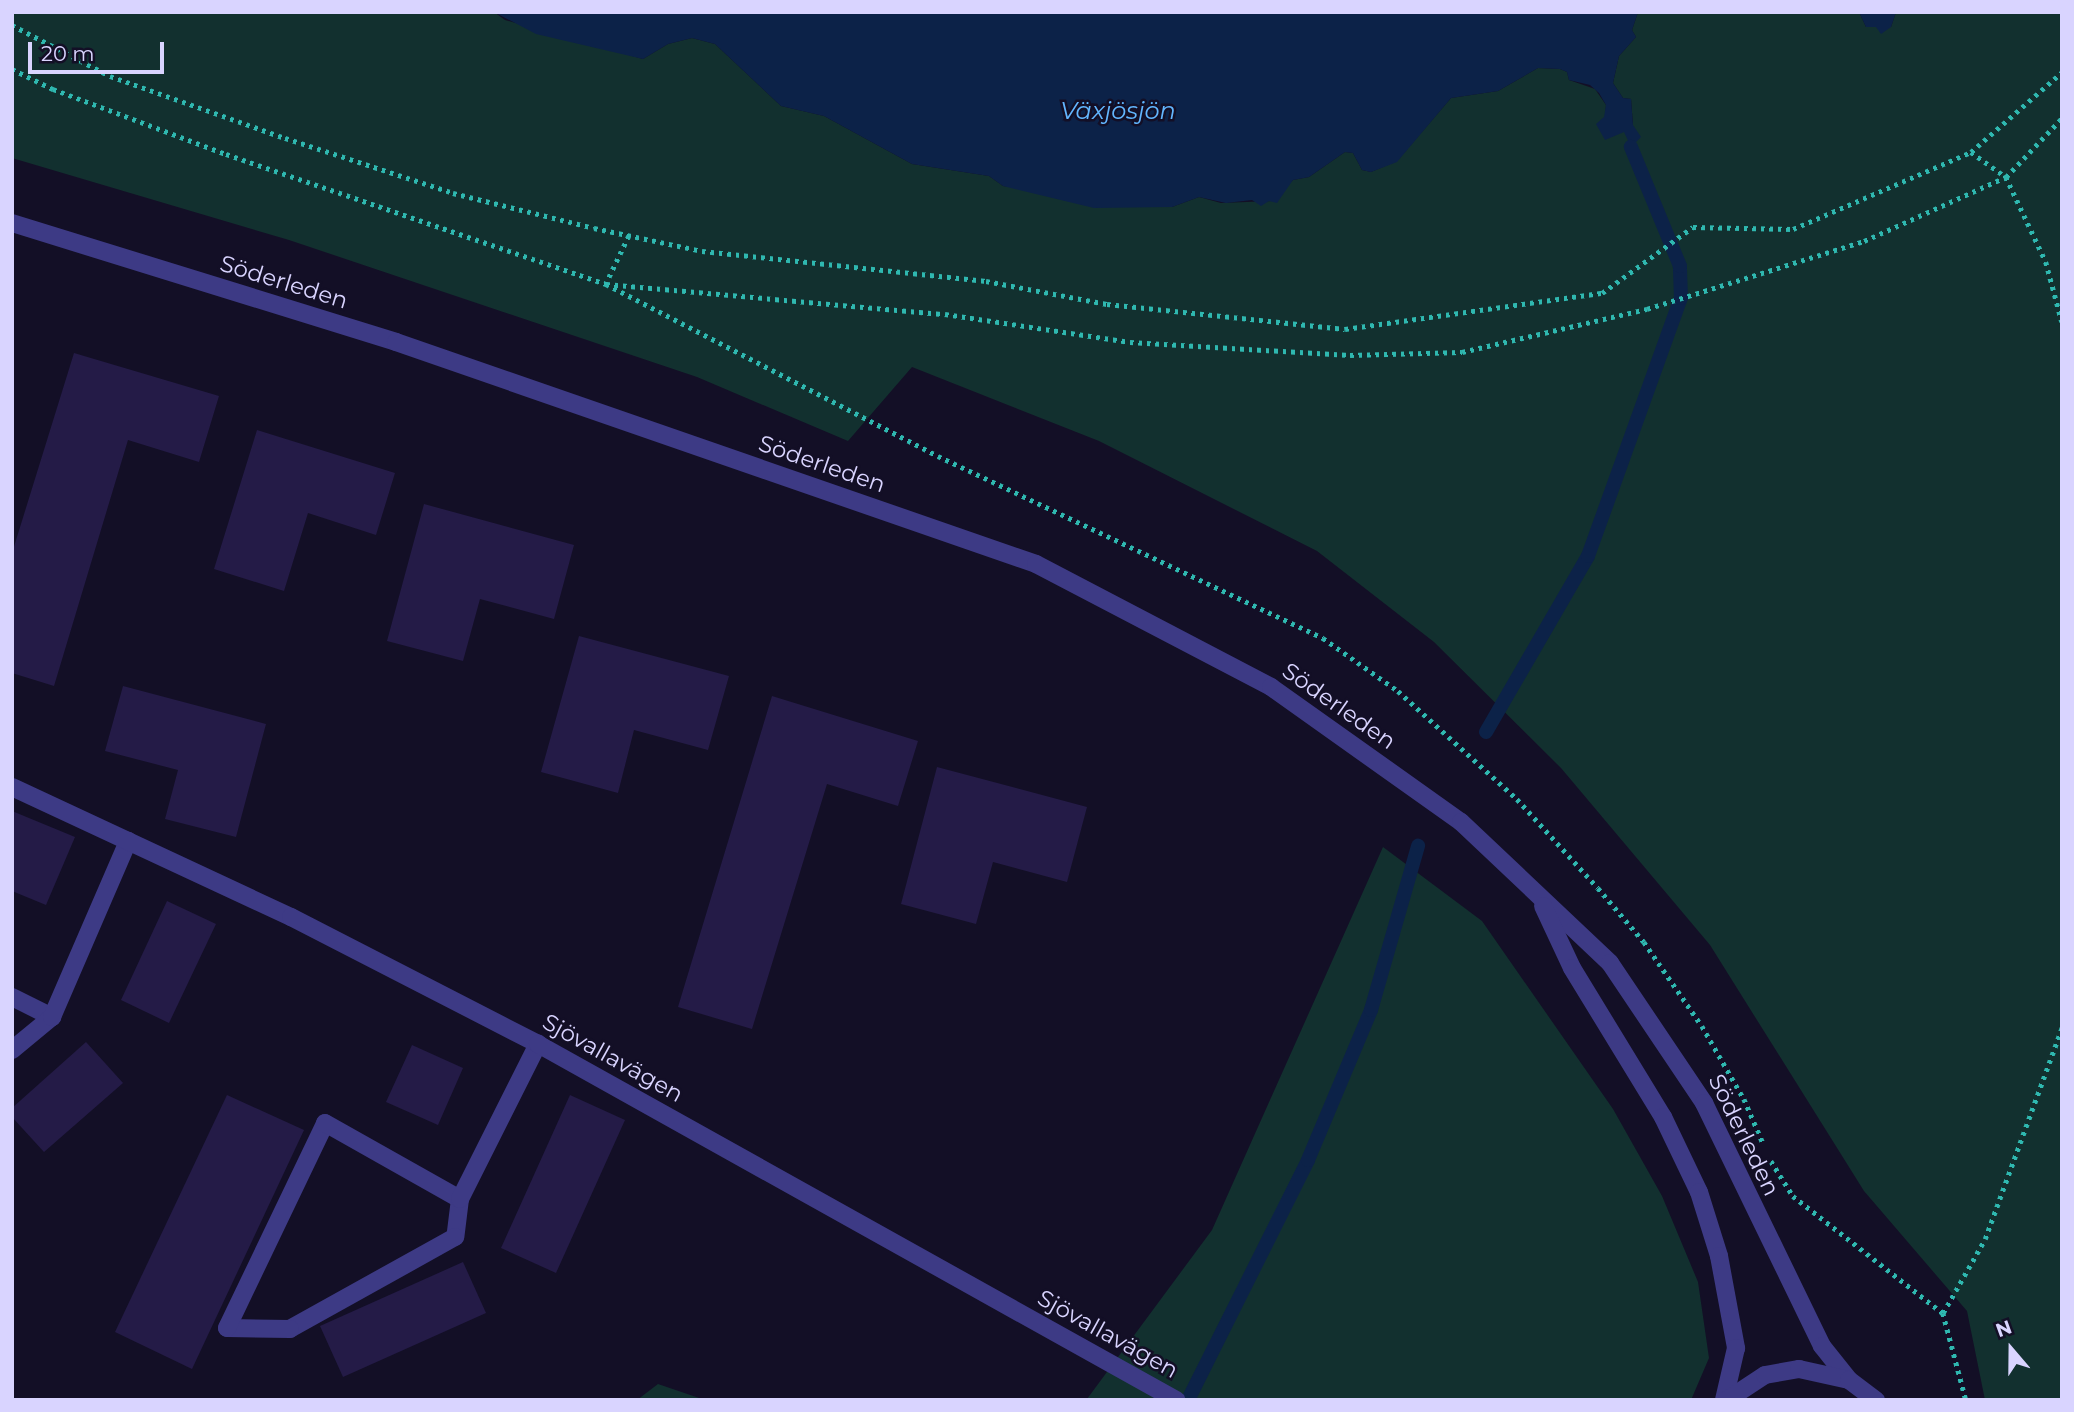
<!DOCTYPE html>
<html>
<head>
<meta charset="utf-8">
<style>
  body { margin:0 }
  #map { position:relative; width:2074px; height:1412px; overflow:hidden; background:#130f26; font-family:Montserrat,sans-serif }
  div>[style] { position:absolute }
  .green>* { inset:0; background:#12302f }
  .water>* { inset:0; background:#0c2248 }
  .stream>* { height:14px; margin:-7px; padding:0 7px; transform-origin:7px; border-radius:7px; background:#0c2248 }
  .building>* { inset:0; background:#241b47 }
  .path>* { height:4.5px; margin-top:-2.25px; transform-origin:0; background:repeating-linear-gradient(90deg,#2fb8b0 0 3.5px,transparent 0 8.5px) }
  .service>* { height:18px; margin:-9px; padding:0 9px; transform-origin:9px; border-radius:9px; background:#3d3a85 }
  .minor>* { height:18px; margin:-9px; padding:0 9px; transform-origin:9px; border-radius:9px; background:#3d3a85 }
  .tertiary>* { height:18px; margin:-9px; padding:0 9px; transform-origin:9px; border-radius:9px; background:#3d3a85 }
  span { translate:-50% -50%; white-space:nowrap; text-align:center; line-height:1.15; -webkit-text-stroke:5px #130f26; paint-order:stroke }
  .street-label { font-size:23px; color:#d9d4ff }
  .water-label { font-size:24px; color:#62b6ff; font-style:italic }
  .frame { position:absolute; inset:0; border:14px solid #d9d4ff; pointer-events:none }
  .north { position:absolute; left:1976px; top:1314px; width:70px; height:70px; -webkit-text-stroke:5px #130f26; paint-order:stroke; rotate:340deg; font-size:19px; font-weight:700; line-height:28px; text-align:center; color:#d9d4ff }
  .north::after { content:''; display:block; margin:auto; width:24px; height:32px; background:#d9d4ff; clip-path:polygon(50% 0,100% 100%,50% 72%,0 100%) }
  .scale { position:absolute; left:28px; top:42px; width:136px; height:32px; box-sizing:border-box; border:4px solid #d9d4ff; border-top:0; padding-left:9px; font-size:21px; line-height:24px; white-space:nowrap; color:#d9d4ff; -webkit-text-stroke:5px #130f26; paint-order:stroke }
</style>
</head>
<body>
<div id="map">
  <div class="green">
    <i style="clip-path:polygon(12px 12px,494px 12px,505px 20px,643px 59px,668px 44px,692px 38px,715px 44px,781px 106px,824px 116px,912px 164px,989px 176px,1003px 186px,1172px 207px,1199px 197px,1221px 203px,1272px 201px,1293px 180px,1309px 177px,1345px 152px,1353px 153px,1362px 170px,1371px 172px,1397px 161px,1451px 98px,1498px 91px,1538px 68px,1560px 69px,1567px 72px,1569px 80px,1595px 89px,1606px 105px,1604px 134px,1611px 137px,1633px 125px,1631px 99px,1623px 98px,1613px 83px,1619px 56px,1636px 37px,1632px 30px,1638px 12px,1859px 12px,1866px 27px,1891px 27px,1896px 12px,2062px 12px,2062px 1400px,1985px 1400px,1967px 1311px,1864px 1191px,1710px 945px,1561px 768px,1434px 642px,1317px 551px,1099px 441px,912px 367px,848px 441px,697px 377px,289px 240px,12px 158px)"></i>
    <i style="clip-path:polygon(1383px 847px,1482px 921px,1613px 1109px,1662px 1196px,1698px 1282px,1709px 1358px,1691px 1400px,1065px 1400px,1087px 1399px,1212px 1230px)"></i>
    <i style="clip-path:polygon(658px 1384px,705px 1400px,637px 1400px)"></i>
  </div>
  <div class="water">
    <i style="clip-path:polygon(494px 12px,1638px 12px,1632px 30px,1636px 37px,1619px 56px,1613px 83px,1623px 98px,1631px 99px,1633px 125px,1641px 137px,1631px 147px,1624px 132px,1605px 140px,1596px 124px,1604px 117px,1606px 105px,1599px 93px,1590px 85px,1569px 80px,1567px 72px,1560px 69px,1538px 68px,1498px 91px,1451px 98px,1397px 162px,1371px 172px,1362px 170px,1353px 153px,1345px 152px,1309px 177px,1293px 180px,1277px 203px,1269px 201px,1261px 206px,1252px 200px,1226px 203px,1199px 197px,1172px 207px,1094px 208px,1003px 186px,989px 176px,912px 164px,824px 116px,781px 106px,715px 44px,692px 38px,668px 44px,643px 59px,536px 34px)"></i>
    <i style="clip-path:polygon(1859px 12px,1896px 12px,1891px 27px,1881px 34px,1876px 27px,1866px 27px)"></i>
  </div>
  <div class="stream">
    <i style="left:1486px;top:732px;width:203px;rotate:-59.9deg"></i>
    <i style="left:1588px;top:556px;width:274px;rotate:-70.2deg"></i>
    <i style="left:1681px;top:298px;width:32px;rotate:-92deg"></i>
    <i style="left:1680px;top:266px;width:129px;rotate:-112.4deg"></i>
    <i style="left:1188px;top:1400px;width:268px;rotate:-63.4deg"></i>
    <i style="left:1308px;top:1160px;width:163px;rotate:-67.2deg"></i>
    <i style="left:1371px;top:1010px;width:171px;rotate:-74deg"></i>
  </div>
  <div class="building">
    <i style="clip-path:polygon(74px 353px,219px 396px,199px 462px,128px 440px,54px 686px,12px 673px,12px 553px)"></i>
    <i style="clip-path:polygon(257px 430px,395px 473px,376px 535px,308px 513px,284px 591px,214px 569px)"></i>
    <i style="clip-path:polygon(424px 504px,574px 545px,554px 619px,480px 599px,463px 661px,387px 641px)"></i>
    <i style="clip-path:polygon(579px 636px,729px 676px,708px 750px,634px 730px,618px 793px,541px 772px)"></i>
    <i style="clip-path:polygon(123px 686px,266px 724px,236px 837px,165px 819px,178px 770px,105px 751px)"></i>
    <i style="clip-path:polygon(772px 696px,918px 741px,898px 806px,827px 784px,752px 1029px,678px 1007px)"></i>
    <i style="clip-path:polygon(937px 767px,1087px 807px,1067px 882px,993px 862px,976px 924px,901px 904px)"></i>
    <i style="clip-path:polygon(12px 811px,75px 837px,46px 905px,12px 891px)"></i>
    <i style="clip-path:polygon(167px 901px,216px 924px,169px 1023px,121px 1000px)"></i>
    <i style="clip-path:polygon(86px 1042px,123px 1083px,44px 1152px,12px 1117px,12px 1108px)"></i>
    <i style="clip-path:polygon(412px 1045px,463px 1068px,438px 1125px,386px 1102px)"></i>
    <i style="clip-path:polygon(227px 1095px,304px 1130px,192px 1369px,115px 1332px)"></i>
    <i style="clip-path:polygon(570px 1095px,625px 1120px,556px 1273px,501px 1248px)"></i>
    <i style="clip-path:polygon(463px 1262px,486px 1313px,343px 1377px,320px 1326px)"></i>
  </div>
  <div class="path">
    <i style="left:12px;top:25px;width:110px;rotate:27.5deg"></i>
    <i style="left:110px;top:76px;width:186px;rotate:19.5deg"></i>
    <i style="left:285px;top:138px;width:177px;rotate:18.1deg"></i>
    <i style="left:453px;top:193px;width:145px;rotate:13.9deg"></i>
    <i style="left:594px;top:228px;width:110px;rotate:12deg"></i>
    <i style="left:702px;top:251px;width:286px;rotate:6deg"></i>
    <i style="left:986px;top:281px;width:123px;rotate:10.8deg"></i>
    <i style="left:1107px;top:304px;width:239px;rotate:6deg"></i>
    <i style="left:1345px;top:329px;width:260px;rotate:-8deg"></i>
    <i style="left:1602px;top:293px;width:112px;rotate:-36deg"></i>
    <i style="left:1693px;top:227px;width:100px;rotate:1.1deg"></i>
    <i style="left:1793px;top:229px;width:194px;rotate:-23.4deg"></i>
    <i style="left:1971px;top:152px;width:121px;rotate:-41.3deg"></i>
    <i style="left:12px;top:69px;width:46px;rotate:26deg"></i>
    <i style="left:53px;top:89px;width:185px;rotate:20.6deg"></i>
    <i style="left:226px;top:154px;width:402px;rotate:18.9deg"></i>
    <i style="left:606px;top:284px;width:374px;rotate:27.4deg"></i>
    <i style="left:938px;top:456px;width:426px;rotate:25.3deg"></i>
    <i style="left:1323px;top:638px;width:92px;rotate:35.2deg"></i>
    <i style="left:1398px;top:691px;width:161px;rotate:42.2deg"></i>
    <i style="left:1517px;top:799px;width:120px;rotate:47.7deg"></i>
    <i style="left:1598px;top:888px;width:71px;rotate:49.6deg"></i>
    <i style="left:1644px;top:942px;width:102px;rotate:55.4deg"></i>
    <i style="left:1702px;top:1026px;width:84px;rotate:60.1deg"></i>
    <i style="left:1744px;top:1099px;width:48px;rotate:66.6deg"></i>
    <i style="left:1971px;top:152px;width:43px;rotate:35.5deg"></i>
    <i style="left:2006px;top:177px;width:81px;rotate:-46.5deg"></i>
    <i style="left:629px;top:236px;width:53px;rotate:115.6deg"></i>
    <i style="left:606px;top:284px;width:340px;rotate:5.1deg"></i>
    <i style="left:945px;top:314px;width:187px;rotate:8.6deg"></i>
    <i style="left:1130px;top:342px;width:220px;rotate:3.4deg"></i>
    <i style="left:1350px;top:355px;width:112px;rotate:-1.5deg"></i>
    <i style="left:1462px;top:352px;width:190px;rotate:-13.1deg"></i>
    <i style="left:1647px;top:309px;width:227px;rotate:-17.4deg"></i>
    <i style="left:1864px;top:241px;width:156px;rotate:-24.3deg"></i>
    <i style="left:2006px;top:177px;width:94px;rotate:64.8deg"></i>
    <i style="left:2046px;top:262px;width:62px;rotate:75.1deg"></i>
    <i style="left:1771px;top:1161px;width:41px;rotate:57.8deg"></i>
    <i style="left:1793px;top:1196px;width:190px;rotate:38deg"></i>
    <i style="left:1943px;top:1313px;width:90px;rotate:75.2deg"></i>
    <i style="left:1943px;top:1313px;width:85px;rotate:-60.4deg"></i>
    <i style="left:1985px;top:1239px;width:225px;rotate:-70deg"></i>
  </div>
  <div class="service">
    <i style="left:12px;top:997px;width:45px;rotate:26.6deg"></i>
    <i style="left:12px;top:1050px;width:52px;rotate:-39.5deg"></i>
    <i style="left:52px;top:1017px;width:192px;rotate:-66.6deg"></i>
    <i style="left:460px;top:1199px;width:38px;rotate:97deg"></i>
    <i style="left:455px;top:1237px;width:189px;rotate:150.9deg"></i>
    <i style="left:290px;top:1329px;width:63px;rotate:-179.1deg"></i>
    <i style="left:227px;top:1328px;width:227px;rotate:-64.4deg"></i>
    <i style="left:325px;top:1123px;width:155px;rotate:29.4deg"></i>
    <i style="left:460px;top:1199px;width:174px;rotate:-63.3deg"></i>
  </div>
  <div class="minor">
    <i style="left:12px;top:787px;width:308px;rotate:25deg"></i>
    <i style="left:291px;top:917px;width:278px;rotate:27.2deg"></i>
    <i style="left:538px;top:1044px;width:731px;rotate:29.16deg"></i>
  </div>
  <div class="tertiary">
    <i style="left:12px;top:223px;width:402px;rotate:17.2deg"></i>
    <i style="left:396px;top:342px;width:677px;rotate:19.13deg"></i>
    <i style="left:1036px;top:564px;width:265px;rotate:27.6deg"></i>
    <i style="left:1271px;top:687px;width:233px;rotate:35.4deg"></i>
    <i style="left:1461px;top:822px;width:205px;rotate:43.4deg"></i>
    <i style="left:1610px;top:963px;width:169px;rotate:56.1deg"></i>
    <i style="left:1704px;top:1103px;width:270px;rotate:64.1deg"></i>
    <i style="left:1822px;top:1346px;width:43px;rotate:51.5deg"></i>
    <i style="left:1543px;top:906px;width:68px;rotate:64.9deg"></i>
    <i style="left:1572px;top:968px;width:175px;rotate:58.6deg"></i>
    <i style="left:1663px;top:1117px;width:83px;rotate:64.4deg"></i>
    <i style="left:1699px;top:1192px;width:67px;rotate:72.6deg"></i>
    <i style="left:1719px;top:1256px;width:94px;rotate:79.5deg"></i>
    <i style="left:1736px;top:1348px;width:53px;rotate:103deg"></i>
    <i style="left:1727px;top:1400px;width:45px;rotate:-33.3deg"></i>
    <i style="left:1765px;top:1375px;width:35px;rotate:-10deg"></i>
    <i style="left:1799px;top:1369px;width:51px;rotate:12.4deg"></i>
    <i style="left:1849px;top:1380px;width:34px;rotate:37deg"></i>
  </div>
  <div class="street-label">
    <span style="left:284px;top:282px;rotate:17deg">Söderleden</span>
    <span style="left:822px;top:464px;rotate:19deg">Söderleden</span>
    <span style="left:1339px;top:706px;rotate:35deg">Söderleden</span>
    <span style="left:613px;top:1058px;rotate:29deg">Sjövallavägen</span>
    <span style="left:1744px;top:1135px;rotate:64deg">Söderleden</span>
    <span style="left:1108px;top:1334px;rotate:29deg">Sjövallavägen</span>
  </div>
  <div class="water-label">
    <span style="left:1118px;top:111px">Växjösjön</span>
  </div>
  <div class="frame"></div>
  <div class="north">N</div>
  <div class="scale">20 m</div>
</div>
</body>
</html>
